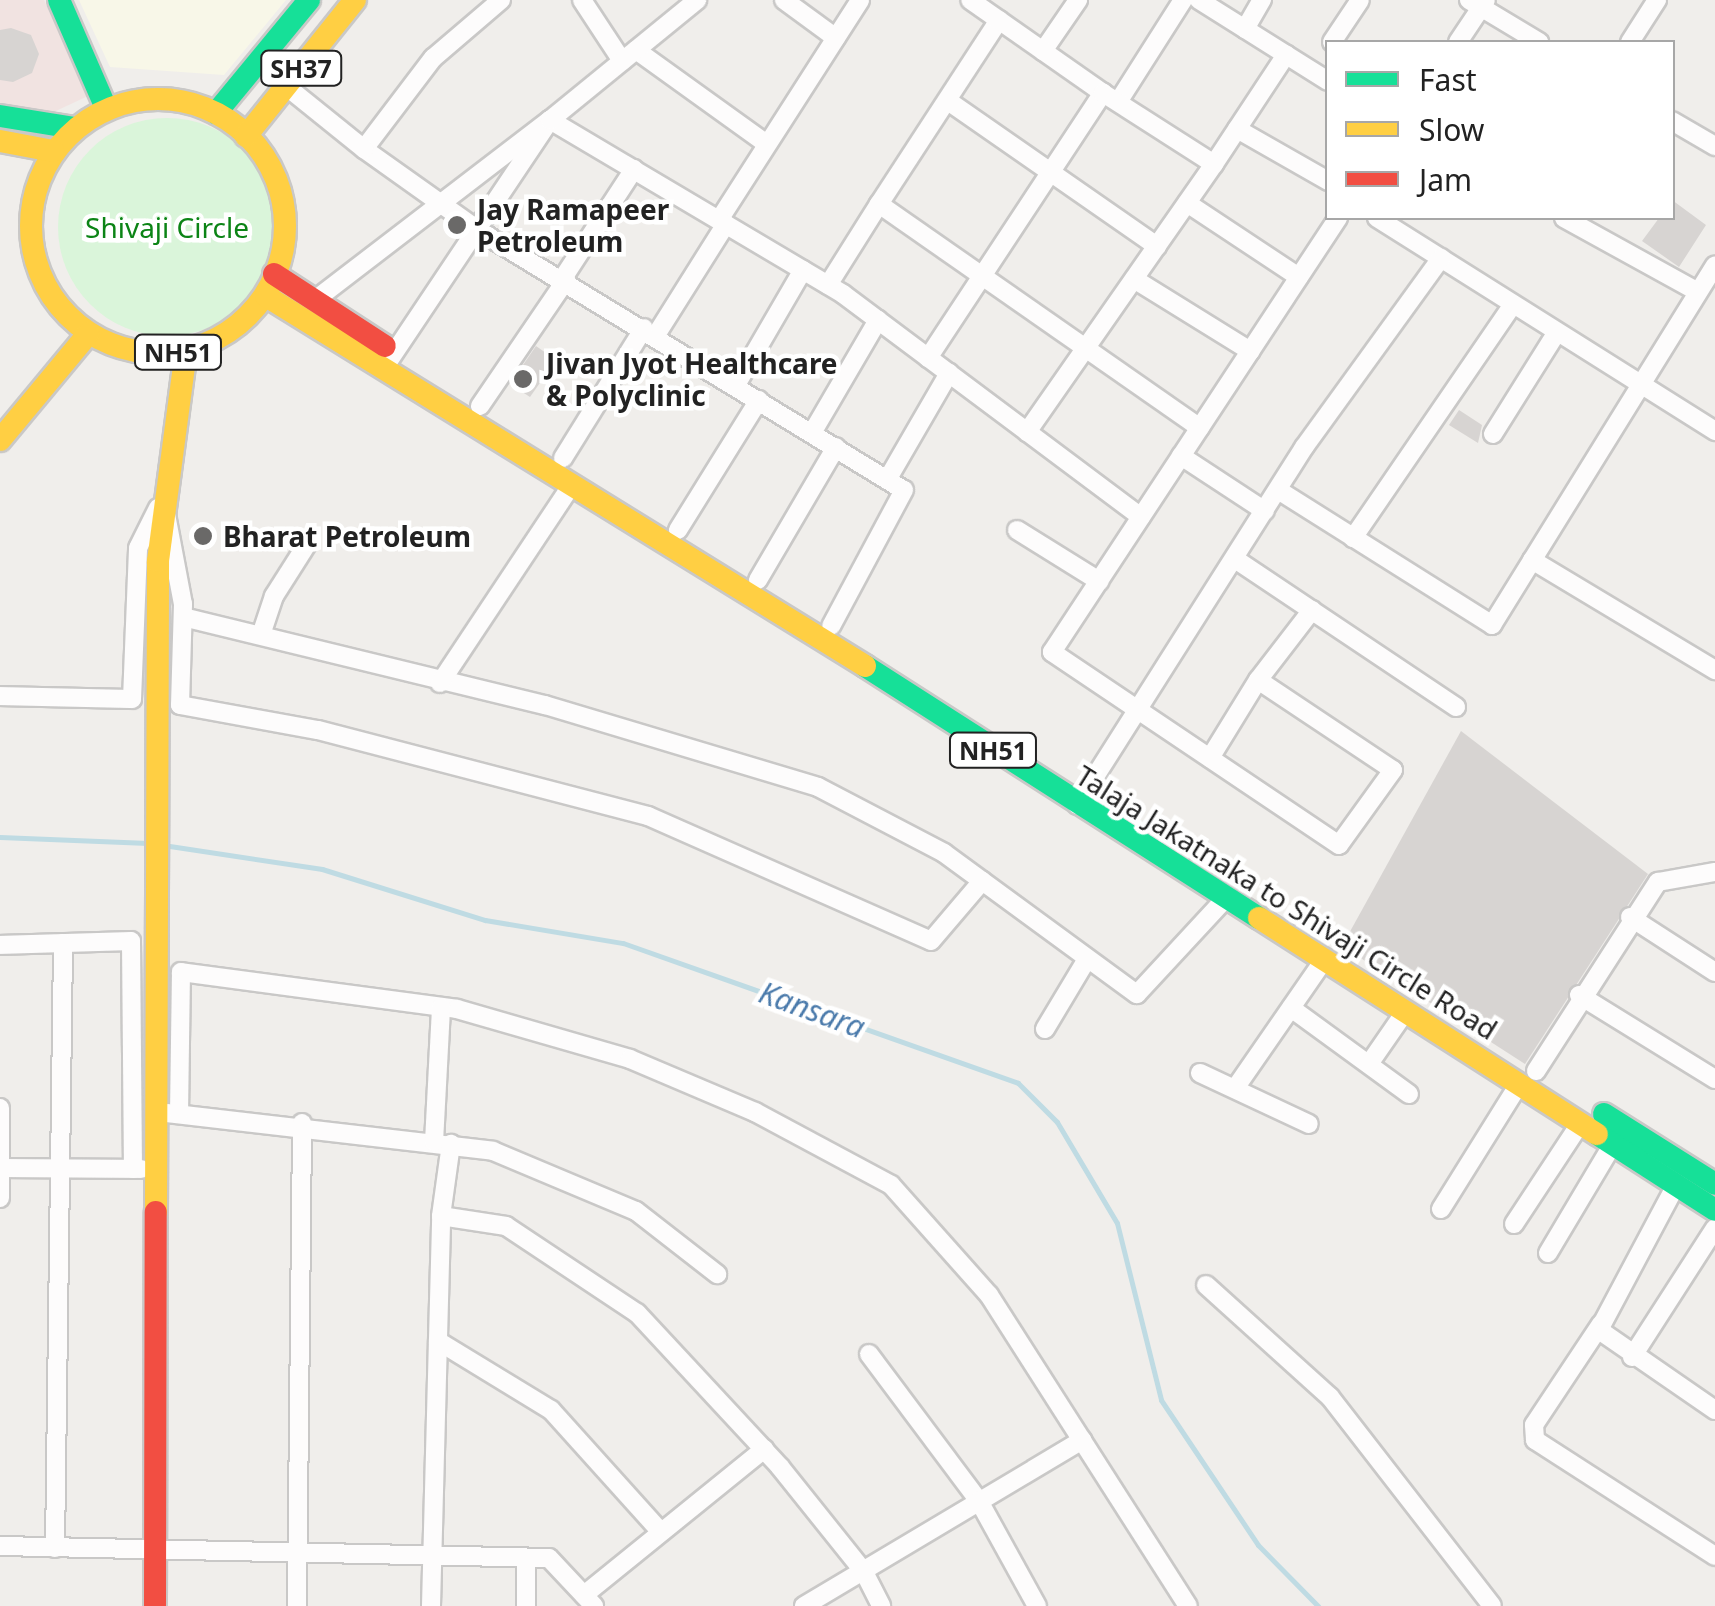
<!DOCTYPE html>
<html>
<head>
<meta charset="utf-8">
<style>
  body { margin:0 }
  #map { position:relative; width:1715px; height:1606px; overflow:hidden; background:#f0eeeb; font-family:"Noto Sans",sans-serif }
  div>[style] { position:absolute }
  .commercial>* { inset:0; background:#f1e3e1 }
  .education>* { inset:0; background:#f8f7e8 }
  .park>* { inset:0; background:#daf5da }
  .round { border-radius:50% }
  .stream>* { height:5px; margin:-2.5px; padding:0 2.5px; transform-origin:2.5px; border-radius:2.5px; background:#bfdbe3 }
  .building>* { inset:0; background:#d7d4d2 }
  .roads { filter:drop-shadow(2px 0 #c9c8c7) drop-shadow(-2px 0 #c9c8c7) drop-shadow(0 2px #c9c8c7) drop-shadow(0 -2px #c9c8c7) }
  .street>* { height:18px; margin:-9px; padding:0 9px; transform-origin:9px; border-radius:9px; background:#fdfcfc }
  .fast>* { height:22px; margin:-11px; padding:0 11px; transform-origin:11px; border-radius:11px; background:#16e098 }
  .slow>* { height:22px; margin:-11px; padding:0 11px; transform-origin:11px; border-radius:11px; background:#ffcf43 }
  .slow>.ring { margin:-11px; padding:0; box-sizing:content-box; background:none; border:22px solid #ffcf43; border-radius:50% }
  .jam>* { height:22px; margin:-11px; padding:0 11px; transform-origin:11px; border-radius:11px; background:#f24e42 }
  .dots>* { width:28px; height:28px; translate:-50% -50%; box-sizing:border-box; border:5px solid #fff; border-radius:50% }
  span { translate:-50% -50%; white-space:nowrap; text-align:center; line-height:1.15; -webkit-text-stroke:9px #fff; paint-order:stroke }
  .shield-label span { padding:2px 8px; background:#fff; border:2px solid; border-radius:8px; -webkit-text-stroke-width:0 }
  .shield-label { font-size:25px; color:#222; font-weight:700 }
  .poi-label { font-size:28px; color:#222; font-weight:700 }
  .left { translate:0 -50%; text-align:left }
  .park-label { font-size:28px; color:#0c8416 }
  .street-label { font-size:28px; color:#222 }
  .water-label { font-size:30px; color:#4a7aab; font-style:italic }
  .legend { position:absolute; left:1325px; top:40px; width:350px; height:180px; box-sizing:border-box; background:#fff; border:2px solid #a7a7a7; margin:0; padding:12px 18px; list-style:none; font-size:30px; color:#222 }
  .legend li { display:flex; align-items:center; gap:20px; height:50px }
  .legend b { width:50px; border:2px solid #a7a7a7 }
</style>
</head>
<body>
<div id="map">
  <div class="commercial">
    <i style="clip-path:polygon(0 0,44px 0,88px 96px,43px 117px,0 109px)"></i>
  </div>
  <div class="education">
    <i style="clip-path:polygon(79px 0,286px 0,224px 75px,110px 67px)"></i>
  </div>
  <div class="park">
    <i class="round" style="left:58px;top:118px;width:218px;height:218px"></i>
  </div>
  <div class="stream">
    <i style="left:0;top:837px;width:148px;rotate:2.3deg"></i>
    <i style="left:163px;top:845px;width:161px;rotate:8.6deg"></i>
    <i style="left:322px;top:869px;width:171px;rotate:17.4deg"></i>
    <i style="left:485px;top:920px;width:140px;rotate:9.5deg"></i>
    <i style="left:623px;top:943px;width:419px;rotate:19.5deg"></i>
    <i style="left:1018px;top:1083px;width:55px;rotate:45deg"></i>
    <i style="left:1057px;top:1122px;width:117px;rotate:59.3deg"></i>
    <i style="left:1117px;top:1223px;width:182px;rotate:76deg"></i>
    <i style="left:1161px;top:1400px;width:174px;rotate:56.2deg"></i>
    <i style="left:1258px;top:1545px;width:86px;rotate:45.5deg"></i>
  </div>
  <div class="building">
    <i style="clip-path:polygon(11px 28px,31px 35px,39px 54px,32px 73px,13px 82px,0 80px,0 30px)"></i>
    <i style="clip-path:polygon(1672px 200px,1706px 225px,1679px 267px,1642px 241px,1659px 218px,1672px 218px)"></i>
    <i style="clip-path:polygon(536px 346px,556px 360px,530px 397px,510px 384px)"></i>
    <i style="clip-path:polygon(1459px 410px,1482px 425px,1478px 443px,1449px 425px)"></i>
    <i style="clip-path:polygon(1461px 731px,1648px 874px,1525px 1064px,1342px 946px)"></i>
  </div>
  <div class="roads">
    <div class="street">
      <i style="left:501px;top:0;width:89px;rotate:139.5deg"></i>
      <i style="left:433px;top:58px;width:114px;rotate:127.2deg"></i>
      <i style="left:364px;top:149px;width:143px;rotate:35.4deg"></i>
      <i style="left:481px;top:232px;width:495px;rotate:31.4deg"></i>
      <i style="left:904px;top:490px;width:154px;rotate:118.2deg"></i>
      <i style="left:582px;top:0;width:73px;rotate:56.7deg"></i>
      <i style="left:784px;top:0;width:64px;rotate:36.2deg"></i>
      <i style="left:1199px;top:0;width:152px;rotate:32.1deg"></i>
      <i style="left:1469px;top:0;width:82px;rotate:31deg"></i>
      <i style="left:999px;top:20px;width:220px;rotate:123.1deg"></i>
      <i style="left:879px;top:204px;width:391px;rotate:34.9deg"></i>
      <i style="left:1245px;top:29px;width:34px;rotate:-60deg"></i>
      <i style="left:1332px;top:42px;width:50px;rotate:-56.3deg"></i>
      <i style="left:1458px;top:42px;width:50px;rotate:-56.3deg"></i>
      <i style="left:1630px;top:42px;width:50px;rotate:-57.3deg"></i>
      <i style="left:636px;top:50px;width:161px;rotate:35.7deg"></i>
      <i style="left:1043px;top:51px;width:62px;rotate:-55.5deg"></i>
      <i style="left:287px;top:87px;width:99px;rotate:38.8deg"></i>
      <i style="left:1118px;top:102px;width:121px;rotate:-57.5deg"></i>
      <i style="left:951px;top:103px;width:251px;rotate:34.8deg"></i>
      <i style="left:1672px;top:121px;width:50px;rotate:30.2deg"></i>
      <i style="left:1237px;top:129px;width:105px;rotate:29.7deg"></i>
      <i style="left:1214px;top:164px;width:131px;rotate:-56.6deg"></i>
      <i style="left:1187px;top:203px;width:134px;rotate:33.5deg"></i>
      <i style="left:1377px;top:218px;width:400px;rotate:32.2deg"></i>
      <i style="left:1564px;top:218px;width:153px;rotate:28.9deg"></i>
      <i style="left:719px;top:220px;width:261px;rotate:-57.3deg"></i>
      <i style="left:563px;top:278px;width:130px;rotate:-56.9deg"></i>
      <i style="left:1134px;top:279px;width:137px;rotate:31.8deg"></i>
      <i style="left:828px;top:285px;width:96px;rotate:-57.8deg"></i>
      <i style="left:315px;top:300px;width:296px;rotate:-37.5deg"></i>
      <i style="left:550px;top:120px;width:341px;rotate:30.7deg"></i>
      <i style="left:843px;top:294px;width:372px;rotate:36.8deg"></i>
      <i style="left:656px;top:335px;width:131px;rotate:-57.8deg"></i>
      <i style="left:928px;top:358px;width:318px;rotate:-56.6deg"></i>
      <i style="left:1103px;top:93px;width:162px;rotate:-145deg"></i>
      <i style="left:386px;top:365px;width:295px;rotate:-56.2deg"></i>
      <i style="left:550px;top:120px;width:190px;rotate:-39.2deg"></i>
      <i style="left:736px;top:385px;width:133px;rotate:-59.8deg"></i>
      <i style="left:480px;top:406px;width:153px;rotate:-55.7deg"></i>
      <i style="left:1027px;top:432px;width:327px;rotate:-55.1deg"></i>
      <i style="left:1214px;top:164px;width:132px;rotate:-147.4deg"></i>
      <i style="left:812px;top:433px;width:131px;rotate:-59.7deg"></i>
      <i style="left:1493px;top:434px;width:120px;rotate:-57.9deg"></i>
      <i style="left:1181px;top:456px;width:100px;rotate:33.2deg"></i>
      <i style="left:563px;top:458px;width:153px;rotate:-58.1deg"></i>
      <i style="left:887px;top:480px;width:124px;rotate:-59.9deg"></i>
      <i style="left:1278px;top:490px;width:253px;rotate:32.2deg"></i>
      <i style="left:1492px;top:625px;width:423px;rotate:-58.2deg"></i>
      <i style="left:165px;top:509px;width:97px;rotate:79.3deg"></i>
      <i style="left:183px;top:604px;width:101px;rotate:91.7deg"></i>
      <i style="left:180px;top:705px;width:140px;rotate:10.3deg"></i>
      <i style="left:318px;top:730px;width:341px;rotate:14.6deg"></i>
      <i style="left:648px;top:816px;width:309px;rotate:23.8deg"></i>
      <i style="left:931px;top:941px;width:79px;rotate:-49.6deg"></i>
      <i style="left:678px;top:530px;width:153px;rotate:-58.1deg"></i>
      <i style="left:1017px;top:530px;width:97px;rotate:31.9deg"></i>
      <i style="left:1353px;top:538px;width:283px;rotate:-55.6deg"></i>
      <i style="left:1235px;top:559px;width:266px;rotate:33.8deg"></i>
      <i style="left:1532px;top:560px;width:214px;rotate:31deg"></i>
      <i style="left:758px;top:580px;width:154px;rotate:-59.6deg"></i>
      <i style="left:1312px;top:610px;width:88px;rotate:127.6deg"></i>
      <i style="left:1258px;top:680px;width:162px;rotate:33.7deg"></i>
      <i style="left:1393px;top:770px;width:92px;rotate:125.8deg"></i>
      <i style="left:1339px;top:845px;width:346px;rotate:-146.1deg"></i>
      <i style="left:1052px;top:652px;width:520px;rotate:-56.62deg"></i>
      <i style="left:183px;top:617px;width:373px;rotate:13.7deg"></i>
      <i style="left:545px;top:705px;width:285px;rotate:16.7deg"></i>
      <i style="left:818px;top:787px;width:142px;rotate:27.6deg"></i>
      <i style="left:944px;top:853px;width:239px;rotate:36.2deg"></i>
      <i style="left:1137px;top:994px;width:131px;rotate:-47.2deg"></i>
      <i style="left:261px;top:635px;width:41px;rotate:-71.6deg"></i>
      <i style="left:274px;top:596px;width:62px;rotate:-57.6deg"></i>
      <i style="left:440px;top:683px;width:239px;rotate:-56.4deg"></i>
      <i style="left:0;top:696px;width:132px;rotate:1.3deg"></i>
      <i style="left:132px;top:699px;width:151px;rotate:-87.7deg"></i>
      <i style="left:138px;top:548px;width:45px;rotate:-63.4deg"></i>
      <i style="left:1210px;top:758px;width:92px;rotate:-58.4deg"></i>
      <i style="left:1077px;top:805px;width:425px;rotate:-57.6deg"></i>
      <i style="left:1305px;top:446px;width:232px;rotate:-54.1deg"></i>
      <i style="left:1630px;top:917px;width:101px;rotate:32.9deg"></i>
      <i style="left:0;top:945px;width:131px;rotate:-1.7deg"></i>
      <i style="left:131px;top:941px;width:228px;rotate:89.5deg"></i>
      <i style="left:1579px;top:995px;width:160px;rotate:31.7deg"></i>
      <i style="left:1291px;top:1008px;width:146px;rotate:36.1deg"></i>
      <i style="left:1045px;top:1029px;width:82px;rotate:-59deg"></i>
      <i style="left:1369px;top:1064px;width:63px;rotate:-55.3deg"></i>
      <i style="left:1536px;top:1071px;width:225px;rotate:-57.2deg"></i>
      <i style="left:1658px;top:882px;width:58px;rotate:-10deg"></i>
      <i style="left:1200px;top:1073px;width:120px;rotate:25.1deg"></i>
      <i style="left:1236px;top:1087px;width:155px;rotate:-55.3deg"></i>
      <i style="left:0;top:1108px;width:90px;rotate:90deg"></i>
      <i style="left:167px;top:1113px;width:328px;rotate:6.6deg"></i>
      <i style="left:493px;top:1151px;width:155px;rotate:22.8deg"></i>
      <i style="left:636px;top:1211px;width:103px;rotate:37.9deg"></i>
      <i style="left:179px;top:1114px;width:142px;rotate:-89.2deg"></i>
      <i style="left:181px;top:972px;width:278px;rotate:7.6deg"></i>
      <i style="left:457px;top:1009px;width:180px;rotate:16.1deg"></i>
      <i style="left:630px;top:1059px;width:136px;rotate:23deg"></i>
      <i style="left:755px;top:1112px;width:154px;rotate:28.2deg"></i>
      <i style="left:891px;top:1185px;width:147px;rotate:48.3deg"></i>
      <i style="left:989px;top:1295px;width:369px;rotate:57.4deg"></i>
      <i style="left:434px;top:1142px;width:135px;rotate:-87deg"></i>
      <i style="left:0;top:1168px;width:141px;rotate:0.4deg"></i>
      <i style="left:1676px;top:1185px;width:164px;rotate:118deg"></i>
      <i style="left:1599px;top:1330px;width:141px;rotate:34.6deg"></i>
      <i style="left:1441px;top:1209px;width:147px;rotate:-58deg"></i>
      <i style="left:441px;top:1216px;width:66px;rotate:8.7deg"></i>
      <i style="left:506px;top:1226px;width:157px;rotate:33.6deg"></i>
      <i style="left:637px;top:1313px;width:210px;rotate:47.1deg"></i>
      <i style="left:780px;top:1467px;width:134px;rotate:51.3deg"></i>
      <i style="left:864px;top:1572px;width:38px;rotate:63deg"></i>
      <i style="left:1514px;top:1224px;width:120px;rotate:-56.6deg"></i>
      <i style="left:1548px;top:1253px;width:127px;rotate:-59.2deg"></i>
      <i style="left:1206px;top:1285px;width:167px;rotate:42.1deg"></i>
      <i style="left:1330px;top:1397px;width:264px;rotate:52.2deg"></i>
      <i style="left:1601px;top:1324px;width:121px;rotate:123.6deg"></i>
      <i style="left:1534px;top:1425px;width:15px;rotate:86deg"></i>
      <i style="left:1535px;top:1440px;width:214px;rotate:32.8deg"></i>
      <i style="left:438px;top:1341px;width:132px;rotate:31.4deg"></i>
      <i style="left:551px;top:1410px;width:164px;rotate:48deg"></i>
      <i style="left:869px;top:1354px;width:184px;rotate:53.2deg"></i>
      <i style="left:979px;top:1501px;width:120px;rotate:61.1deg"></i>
      <i style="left:1632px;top:1357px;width:153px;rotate:-57.2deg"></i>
      <i style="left:0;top:1546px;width:549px;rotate:1.25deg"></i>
      <i style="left:549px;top:1558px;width:66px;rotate:46.8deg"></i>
      <i style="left:55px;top:1548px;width:605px;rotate:-89.24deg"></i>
      <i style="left:584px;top:1595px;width:232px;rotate:-39deg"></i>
      <i style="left:297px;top:1606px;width:483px;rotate:-89.4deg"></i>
      <i style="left:431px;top:1606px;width:390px;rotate:-88.5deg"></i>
      <i style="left:441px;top:1216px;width:73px;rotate:-82.1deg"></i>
      <i style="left:526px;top:1606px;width:48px;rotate:-90deg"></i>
      <i style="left:804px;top:1606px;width:324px;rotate:-30.8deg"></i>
    </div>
    <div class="fast">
      <i style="left:59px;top:0;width:118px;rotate:66.5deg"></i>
      <i style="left:216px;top:113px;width:146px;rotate:-50.5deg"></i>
      <i style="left:0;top:116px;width:76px;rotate:9.1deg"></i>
      <i style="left:865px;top:666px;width:468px;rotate:32.6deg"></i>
      <i style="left:1604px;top:1114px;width:131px;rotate:32.2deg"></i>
      <i style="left:1597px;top:1134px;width:140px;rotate:32.8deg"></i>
    </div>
    <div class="slow">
      <i class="ring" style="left:31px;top:99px;width:232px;height:232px"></i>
      <i style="left:246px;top:136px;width:174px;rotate:-51.3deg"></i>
      <i style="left:0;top:141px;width:54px;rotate:10.7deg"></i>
      <i style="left:266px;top:296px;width:704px;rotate:31.7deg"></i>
      <i style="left:0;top:440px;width:138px;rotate:-50.3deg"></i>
      <i style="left:1259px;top:918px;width:401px;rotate:32.6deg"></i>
      <i style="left:156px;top:1212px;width:651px;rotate:-89.82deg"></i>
      <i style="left:158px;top:561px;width:211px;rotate:-82.4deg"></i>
    </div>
    <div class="jam">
      <i style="left:274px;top:274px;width:132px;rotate:33deg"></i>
      <i style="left:155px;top:1606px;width:394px;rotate:-89.9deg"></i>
    </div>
  </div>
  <div class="dots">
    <i style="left:457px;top:225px;background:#6a6968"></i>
    <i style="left:523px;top:379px;background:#6a6968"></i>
    <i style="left:203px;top:536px;background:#6a6968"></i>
  </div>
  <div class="shield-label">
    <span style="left:301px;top:68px">SH37</span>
    <span style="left:178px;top:352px">NH51</span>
    <span style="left:993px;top:750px">NH51</span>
  </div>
  <div class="poi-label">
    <span class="left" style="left:477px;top:225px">Jay Ramapeer<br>Petroleum</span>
    <span class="left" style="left:546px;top:379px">Jivan Jyot Healthcare<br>&amp; Polyclinic</span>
    <span class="left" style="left:223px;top:536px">Bharat Petroleum</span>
  </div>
  <div class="park-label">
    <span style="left:167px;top:227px">Shivaji Circle</span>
  </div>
  <div class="street-label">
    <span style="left:1287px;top:902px;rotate:32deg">Talaja Jakatnaka to Shivaji Circle Road</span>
  </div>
  <div class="water-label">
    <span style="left:812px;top:1010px;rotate:20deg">Kansara</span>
  </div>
  <ul class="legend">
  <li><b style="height:12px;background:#16e098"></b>Fast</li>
  <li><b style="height:12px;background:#ffcf43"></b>Slow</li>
  <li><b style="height:12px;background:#f24e42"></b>Jam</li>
  </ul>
</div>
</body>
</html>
